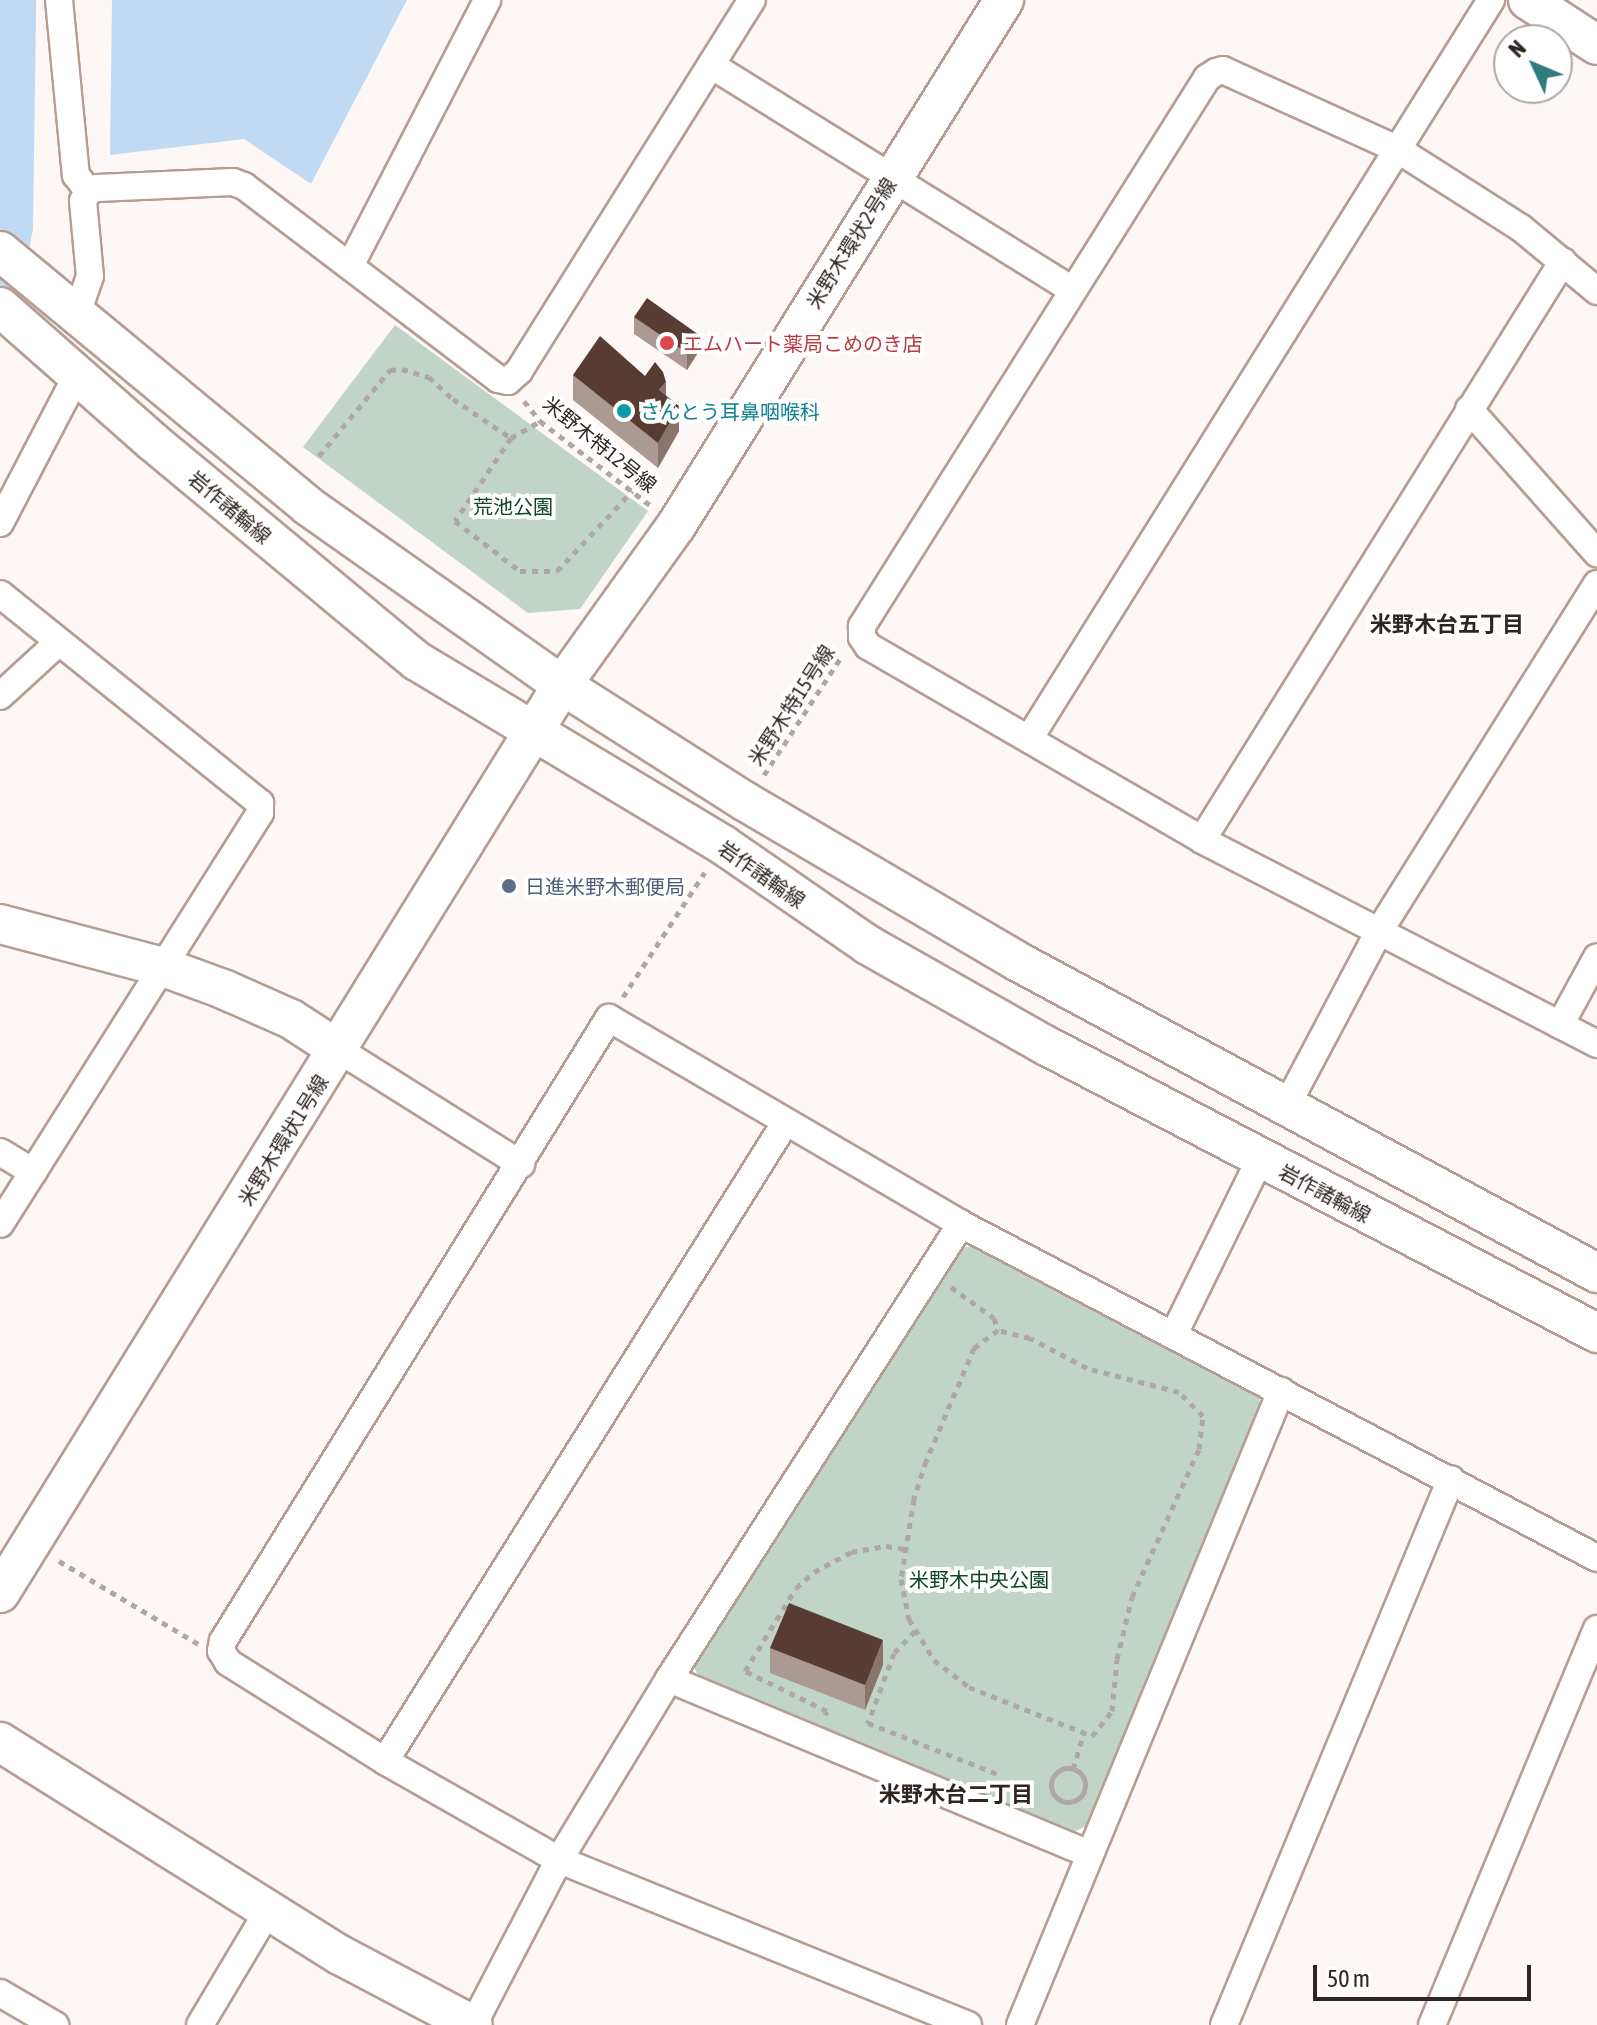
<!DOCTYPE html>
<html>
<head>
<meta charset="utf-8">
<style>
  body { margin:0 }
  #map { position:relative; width:1597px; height:2025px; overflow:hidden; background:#fdf7f5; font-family:"Asap Condensed","Noto Sans JP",sans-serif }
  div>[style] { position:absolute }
  .green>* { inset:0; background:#c1d4c8 }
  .water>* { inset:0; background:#c0daf3 }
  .river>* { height:52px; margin:-26px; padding:0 26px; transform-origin:26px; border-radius:26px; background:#c0daf3 }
  .path>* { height:5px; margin-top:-2.5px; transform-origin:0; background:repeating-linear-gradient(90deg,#afa7a5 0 6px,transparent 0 12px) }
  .path>.ring { margin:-2.5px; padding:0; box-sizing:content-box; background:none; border:5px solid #afa7a5; border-radius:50% }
  .roads { filter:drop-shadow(2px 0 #b69d93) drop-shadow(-2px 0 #b69d93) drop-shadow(0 2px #b69d93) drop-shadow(0 -2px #b69d93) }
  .street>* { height:26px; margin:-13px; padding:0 13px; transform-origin:13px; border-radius:13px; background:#fff }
  .secondary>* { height:38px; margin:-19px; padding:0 19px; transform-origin:19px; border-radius:19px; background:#fff }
  .wall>* { inset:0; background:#ab9a93 }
  .shaded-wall>* { inset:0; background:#8a746c }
  .building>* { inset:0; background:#593c31 }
  .dots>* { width:22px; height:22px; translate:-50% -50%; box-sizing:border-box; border:4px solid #fff; border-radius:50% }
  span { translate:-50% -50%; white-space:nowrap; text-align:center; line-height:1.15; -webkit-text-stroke:8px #fff; paint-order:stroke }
  .street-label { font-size:20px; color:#2f2521 }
  .health-label { font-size:20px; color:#be3a42 }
  .left { translate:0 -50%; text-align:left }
  .culture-label { font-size:20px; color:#0d838f }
  .park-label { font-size:20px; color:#0d4529 }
  .service-label { font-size:20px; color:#4e5e75 }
  .neighbourhood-label { font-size:22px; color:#2f2521; font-weight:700 }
  .north { position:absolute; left:1493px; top:24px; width:80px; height:80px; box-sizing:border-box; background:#fff; border:2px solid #aca8a6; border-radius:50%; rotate:314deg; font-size:22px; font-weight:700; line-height:32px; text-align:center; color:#2f2521 }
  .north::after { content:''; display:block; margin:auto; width:28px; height:36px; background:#327b7c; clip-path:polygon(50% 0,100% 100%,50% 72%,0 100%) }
  .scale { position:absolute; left:1313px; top:1965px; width:218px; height:36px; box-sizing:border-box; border:4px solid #2f2521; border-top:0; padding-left:10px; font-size:24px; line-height:28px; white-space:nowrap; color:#2f2521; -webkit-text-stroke:6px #fff; paint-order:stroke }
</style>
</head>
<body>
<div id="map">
  <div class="green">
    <i style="clip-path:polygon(395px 325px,648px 511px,580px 609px,528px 613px,303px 447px)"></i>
    <i style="clip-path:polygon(972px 1246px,1257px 1391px,1261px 1407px,1086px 1826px,1072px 1833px,700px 1680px,694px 1667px,956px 1249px)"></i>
  </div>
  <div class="water">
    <i style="clip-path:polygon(112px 0,407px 0,311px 184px,244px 139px,110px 155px)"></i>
  </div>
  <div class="river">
    <i style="left:0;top:265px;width:39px;rotate:-80deg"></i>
    <i style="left:7px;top:227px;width:227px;rotate:-89.2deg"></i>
  </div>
  <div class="path">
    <i style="left:524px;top:401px;width:26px;rotate:51deg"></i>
    <i style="left:540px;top:421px;width:140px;rotate:37.4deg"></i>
    <i style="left:511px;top:438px;width:100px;rotate:124deg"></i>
    <i style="left:455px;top:521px;width:82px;rotate:37.6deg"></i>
    <i style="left:520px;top:571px;width:37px"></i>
    <i style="left:557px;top:571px;width:110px;rotate:-46.8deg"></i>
    <i style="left:319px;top:456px;width:112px;rotate:-50.5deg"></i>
    <i style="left:390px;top:370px;width:12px;rotate:-5deg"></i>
    <i style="left:402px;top:369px;width:28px;rotate:17deg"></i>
    <i style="left:429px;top:377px;width:33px;rotate:43deg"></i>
    <i style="left:453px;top:399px;width:70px;rotate:33.9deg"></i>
    <i style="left:511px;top:438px;width:34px;rotate:-30deg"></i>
    <i style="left:764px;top:775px;width:142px;rotate:-56.8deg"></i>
    <i style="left:623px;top:997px;width:149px;rotate:-56.7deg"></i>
    <i style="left:951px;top:1287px;width:53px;rotate:35.8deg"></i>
    <i style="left:994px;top:1318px;width:13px;rotate:72deg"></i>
    <i style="left:998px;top:1330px;width:30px;rotate:143deg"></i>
    <i style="left:974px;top:1348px;width:123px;rotate:113deg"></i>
    <i style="left:926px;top:1461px;width:40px;rotate:108deg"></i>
    <i style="left:914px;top:1499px;width:81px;rotate:99.2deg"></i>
    <i style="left:901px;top:1579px;width:41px;rotate:78.7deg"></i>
    <i style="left:909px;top:1619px;width:48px;rotate:58.6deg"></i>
    <i style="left:934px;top:1660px;width:44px;rotate:37.6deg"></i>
    <i style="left:969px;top:1687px;width:132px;rotate:21.7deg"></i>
    <i style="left:1092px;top:1736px;width:32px;rotate:-51deg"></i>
    <i style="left:1112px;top:1711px;width:52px;rotate:-84.5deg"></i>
    <i style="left:1117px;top:1659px;width:64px;rotate:-76.4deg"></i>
    <i style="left:1132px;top:1597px;width:162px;rotate:-65.6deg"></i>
    <i style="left:1199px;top:1449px;width:33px;rotate:-83deg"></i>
    <i style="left:1203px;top:1416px;width:34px;rotate:-135deg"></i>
    <i style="left:1179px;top:1392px;width:95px;rotate:-165.4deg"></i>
    <i style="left:1087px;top:1368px;width:64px;rotate:-152.2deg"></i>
    <i style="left:1030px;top:1338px;width:33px;rotate:-166deg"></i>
    <i style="left:59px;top:1561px;width:162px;rotate:30.8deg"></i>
    <i style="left:915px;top:1631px;width:30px;rotate:134deg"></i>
    <i style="left:894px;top:1653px;width:75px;rotate:110.4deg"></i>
    <i style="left:868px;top:1723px;width:142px;rotate:21.5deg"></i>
    <i style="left:825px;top:1715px;width:4px;rotate:-63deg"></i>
    <i style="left:827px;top:1711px;width:91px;rotate:-154deg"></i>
    <i style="left:745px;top:1671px;width:97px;rotate:-58.4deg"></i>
    <i style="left:796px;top:1588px;width:24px;rotate:-42deg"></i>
    <i style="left:814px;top:1572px;width:42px;rotate:-28.4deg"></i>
    <i style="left:851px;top:1552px;width:36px;rotate:-10deg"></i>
    <i style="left:886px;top:1546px;width:20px;rotate:9deg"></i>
    <i class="ring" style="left:1051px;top:1768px;width:29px;height:29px"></i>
    <i style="left:1073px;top:1769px;width:39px;rotate:-73deg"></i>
  </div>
  <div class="roads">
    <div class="street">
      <i style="left:59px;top:0;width:176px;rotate:84.5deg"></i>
      <i style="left:76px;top:175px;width:20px;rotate:53deg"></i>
      <i style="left:88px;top:191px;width:11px;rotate:117deg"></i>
      <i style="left:83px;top:201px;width:75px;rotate:84.7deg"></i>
      <i style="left:90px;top:276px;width:40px;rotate:108.9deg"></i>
      <i style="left:711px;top:65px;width:426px;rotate:31.9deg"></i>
      <i style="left:88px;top:191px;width:9px;rotate:-18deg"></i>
      <i style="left:97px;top:188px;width:136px;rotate:-2.5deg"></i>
      <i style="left:233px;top:182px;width:12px;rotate:20deg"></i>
      <i style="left:244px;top:186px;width:319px;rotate:37.2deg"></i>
      <i style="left:498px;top:379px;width:10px;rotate:11deg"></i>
      <i style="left:508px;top:381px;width:15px;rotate:-42deg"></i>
      <i style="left:519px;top:371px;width:438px;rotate:-57.9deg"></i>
      <i style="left:350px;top:266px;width:299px;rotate:-62.7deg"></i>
      <i style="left:1597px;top:291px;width:99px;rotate:-140.3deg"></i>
      <i style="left:1521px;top:228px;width:147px;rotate:-147.5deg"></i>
      <i style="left:1397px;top:149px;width:191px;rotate:-155.6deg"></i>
      <i style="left:1223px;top:70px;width:7px;rotate:164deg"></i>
      <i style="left:1216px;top:72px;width:11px;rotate:146deg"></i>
      <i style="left:1207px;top:78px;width:648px;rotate:122.19deg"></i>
      <i style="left:862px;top:626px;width:11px;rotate:90deg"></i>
      <i style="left:862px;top:637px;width:11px;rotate:56deg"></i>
      <i style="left:868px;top:646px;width:386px;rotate:30.1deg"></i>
      <i style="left:1202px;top:840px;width:445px;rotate:27.3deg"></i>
      <i style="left:1469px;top:409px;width:193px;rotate:48.4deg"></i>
      <i style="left:0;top:523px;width:165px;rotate:-62.5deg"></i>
      <i style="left:0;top:594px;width:334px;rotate:38.8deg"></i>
      <i style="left:260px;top:803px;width:10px;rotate:90deg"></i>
      <i style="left:260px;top:813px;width:486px;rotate:122.3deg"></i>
      <i style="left:0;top:696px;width:80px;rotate:-42.5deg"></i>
      <i style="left:1029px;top:739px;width:872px;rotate:-57.99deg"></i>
      <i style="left:1202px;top:840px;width:682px;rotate:-58.06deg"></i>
      <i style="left:1560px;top:1025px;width:77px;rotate:-61.4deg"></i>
      <i style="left:339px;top:1050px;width:215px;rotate:32.1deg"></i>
      <i style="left:1286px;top:1107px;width:197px;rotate:-62.1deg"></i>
      <i style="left:1378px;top:933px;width:412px;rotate:-57.9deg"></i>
      <i style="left:0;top:1152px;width:39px;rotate:31deg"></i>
      <i style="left:1174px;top:1334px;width:195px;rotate:-63.8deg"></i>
      <i style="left:669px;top:1679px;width:454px;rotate:22.6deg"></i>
      <i style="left:385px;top:1761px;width:753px;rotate:-57.91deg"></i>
      <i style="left:0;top:1993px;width:64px;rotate:30.2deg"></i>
      <i style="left:200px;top:2025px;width:133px;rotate:-59.2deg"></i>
      <i style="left:473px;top:2025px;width:186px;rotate:-62.5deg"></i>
      <i style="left:559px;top:1860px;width:212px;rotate:-58.7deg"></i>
      <i style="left:669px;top:1679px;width:541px;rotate:-57.31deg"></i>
      <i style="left:968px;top:2025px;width:441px;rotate:-158deg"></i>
      <i style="left:559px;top:1860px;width:200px;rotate:-150.4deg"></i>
      <i style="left:385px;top:1761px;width:186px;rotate:-147.8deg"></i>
      <i style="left:228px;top:1662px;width:13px;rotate:-122deg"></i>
      <i style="left:221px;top:1651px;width:10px;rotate:-79deg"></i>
      <i style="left:223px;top:1641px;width:733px;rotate:-58.22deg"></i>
      <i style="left:609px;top:1018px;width:408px;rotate:30.3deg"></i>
      <i style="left:961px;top:1224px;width:718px;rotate:27.71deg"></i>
      <i style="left:1020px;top:2025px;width:686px;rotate:-67.62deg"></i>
      <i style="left:1224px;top:2025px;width:591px;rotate:-67.42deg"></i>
      <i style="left:1432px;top:2025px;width:429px;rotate:-67.4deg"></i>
    </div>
    <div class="secondary">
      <i style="left:1528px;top:0;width:82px;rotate:33.1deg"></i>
      <i style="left:0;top:251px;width:400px;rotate:39.6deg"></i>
      <i style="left:308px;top:506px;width:311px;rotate:35.2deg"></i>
      <i style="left:562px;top:685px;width:218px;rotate:32.5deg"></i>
      <i style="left:746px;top:802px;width:312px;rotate:30.4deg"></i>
      <i style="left:1015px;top:960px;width:661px;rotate:28.27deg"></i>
      <i style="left:0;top:307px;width:204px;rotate:41.4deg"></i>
      <i style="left:153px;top:442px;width:343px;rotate:39.7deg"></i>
      <i style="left:417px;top:661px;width:357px;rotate:31deg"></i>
      <i style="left:723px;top:845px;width:176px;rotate:34.6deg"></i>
      <i style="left:868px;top:945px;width:203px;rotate:29.5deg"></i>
      <i style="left:1045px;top:1045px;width:623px;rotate:27.55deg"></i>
      <i style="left:0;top:924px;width:169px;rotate:14.8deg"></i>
      <i style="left:163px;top:967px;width:64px;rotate:20.1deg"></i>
      <i style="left:223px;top:989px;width:74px;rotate:23.8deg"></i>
      <i style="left:291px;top:1019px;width:57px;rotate:32.9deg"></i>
      <i style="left:0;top:1593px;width:1068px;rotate:-58.24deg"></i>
      <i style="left:562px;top:685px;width:196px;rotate:-54.4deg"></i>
      <i style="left:676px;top:526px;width:620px;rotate:-58.05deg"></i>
      <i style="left:0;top:1742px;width:401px;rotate:32.1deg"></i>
      <i style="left:340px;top:1955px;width:150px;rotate:27.8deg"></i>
    </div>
  </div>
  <div class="wall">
    <i style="clip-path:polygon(634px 317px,699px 351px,687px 370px,634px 334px)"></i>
    <i style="clip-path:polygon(573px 375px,645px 376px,666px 396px,679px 431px,658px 468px,573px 400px)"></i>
    <i style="clip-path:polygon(770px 1648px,883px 1665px,865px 1710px,770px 1673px)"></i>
  </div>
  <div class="shaded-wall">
    <i style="clip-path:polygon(699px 335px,699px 351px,687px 370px,687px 353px)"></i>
    <i style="clip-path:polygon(666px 382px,666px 406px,659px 390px)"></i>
    <i style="clip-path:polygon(679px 406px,679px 431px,658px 468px,658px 443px)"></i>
    <i style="clip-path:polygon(883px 1640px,883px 1665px,865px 1710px,865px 1685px)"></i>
  </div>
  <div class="building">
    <i style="clip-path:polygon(647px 298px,699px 335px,687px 353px,634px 317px)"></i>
    <i style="clip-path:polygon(600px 336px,645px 376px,655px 362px,663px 372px,666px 382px,659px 390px,679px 406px,658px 443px,573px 375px)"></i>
    <i style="clip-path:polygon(789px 1603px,883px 1640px,865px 1685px,770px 1648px)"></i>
  </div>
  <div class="dots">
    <i style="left:667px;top:343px;background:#e0444e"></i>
    <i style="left:624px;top:411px;background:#0f9aa8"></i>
    <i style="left:509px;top:886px;background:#5c6f8a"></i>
  </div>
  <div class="street-label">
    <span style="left:851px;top:243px;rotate:-58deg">米野木環状2号線</span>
    <span style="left:600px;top:444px;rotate:39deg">米野木特12号線</span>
    <span style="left:230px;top:507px;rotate:40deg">岩作諸輪線</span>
    <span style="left:791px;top:705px;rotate:-57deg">米野木特15号線</span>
    <span style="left:762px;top:874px;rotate:35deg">岩作諸輪線</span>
    <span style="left:283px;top:1140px;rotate:-58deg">米野木環状1号線</span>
    <span style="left:1325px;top:1193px;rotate:28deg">岩作諸輪線</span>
  </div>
  <div class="health-label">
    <span class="left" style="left:683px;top:343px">エムハート薬局こめのき店</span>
  </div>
  <div class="culture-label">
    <span class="left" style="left:640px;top:411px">さんとう耳鼻咽喉科</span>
  </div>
  <div class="park-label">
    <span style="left:513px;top:506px">荒池公園</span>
    <span style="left:979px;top:1579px">米野木中央公園</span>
  </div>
  <div class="service-label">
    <span class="left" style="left:525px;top:886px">日進米野木郵便局</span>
  </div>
  <div class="neighbourhood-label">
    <span style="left:1447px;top:625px">米野木台五丁目</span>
    <span style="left:956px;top:1795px">米野木台二丁目</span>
  </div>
  <div class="north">N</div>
  <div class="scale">50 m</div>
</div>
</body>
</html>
